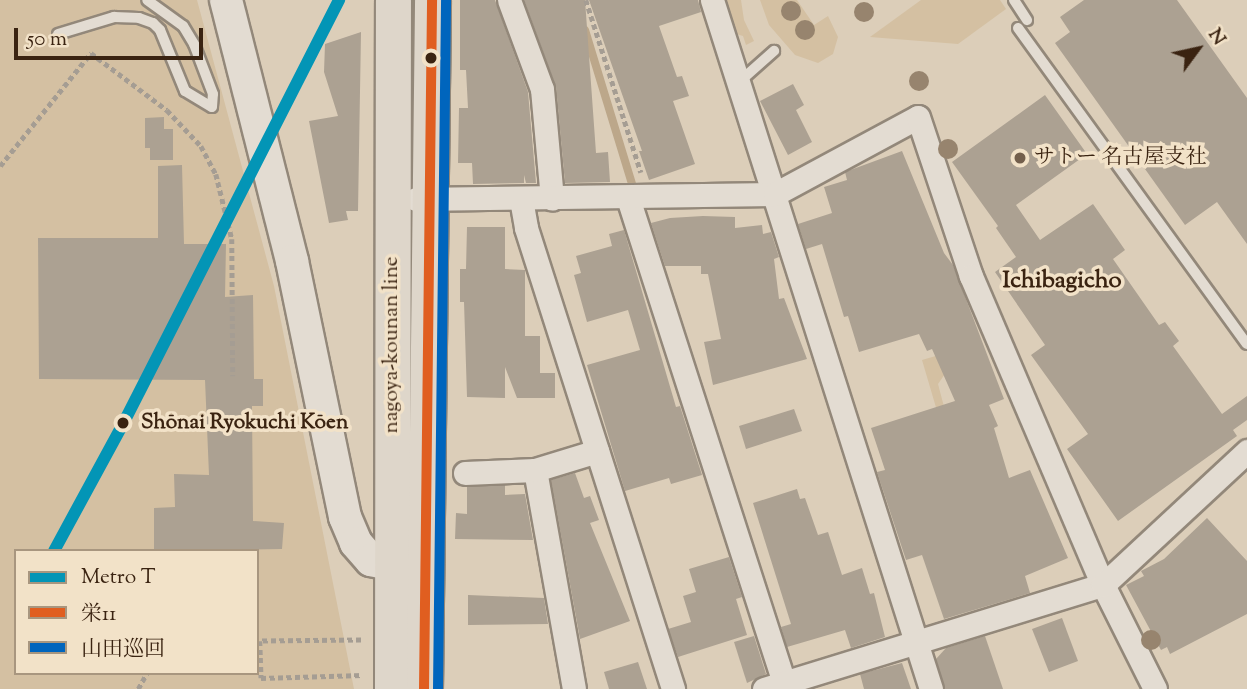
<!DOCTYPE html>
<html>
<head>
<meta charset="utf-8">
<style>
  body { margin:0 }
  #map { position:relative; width:1247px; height:689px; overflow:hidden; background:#dcceb9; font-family:"Sorts Mill Goudy","Noto Serif JP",serif }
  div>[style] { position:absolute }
  .green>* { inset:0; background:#d4c0a2 }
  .stream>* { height:8px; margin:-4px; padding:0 4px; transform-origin:4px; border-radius:4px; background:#bca78a }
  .building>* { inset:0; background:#aca192 }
  .path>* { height:4.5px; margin-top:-2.25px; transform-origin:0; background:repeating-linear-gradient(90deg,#a59d93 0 5px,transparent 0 8.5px) }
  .roads { filter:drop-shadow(2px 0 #93887a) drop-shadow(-2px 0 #93887a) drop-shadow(0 2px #93887a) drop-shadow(0 -2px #93887a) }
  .service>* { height:10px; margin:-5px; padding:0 5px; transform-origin:5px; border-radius:5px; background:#e3dcd2 }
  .minor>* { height:23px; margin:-11.5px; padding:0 11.5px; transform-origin:11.5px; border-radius:11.5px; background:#e3dcd2 }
  .secondary>* { height:32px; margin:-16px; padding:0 16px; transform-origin:16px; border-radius:16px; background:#e3dcd2 }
  .primary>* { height:35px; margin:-17.5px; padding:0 17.5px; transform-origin:17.5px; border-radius:17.5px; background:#ded6ca }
  .bus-1>* { height:10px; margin:-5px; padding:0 5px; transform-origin:5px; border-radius:5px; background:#e05e20 }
  .bus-2>* { height:10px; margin:-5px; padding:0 5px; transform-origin:5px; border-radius:5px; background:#0065bd }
  .metro-1>* { height:12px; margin:-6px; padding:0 6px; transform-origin:6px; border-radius:6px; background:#0395b6 }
  .trees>* { width:20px; height:20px; margin:-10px; border-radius:50%; background:#97846e }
  .dots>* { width:19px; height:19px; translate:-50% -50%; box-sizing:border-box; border:4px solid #f2e2c8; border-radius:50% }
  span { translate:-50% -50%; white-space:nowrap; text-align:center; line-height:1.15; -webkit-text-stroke:7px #f2e2c8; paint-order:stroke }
  .poi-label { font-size:21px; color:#3a2311 }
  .left { translate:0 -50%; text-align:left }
  .street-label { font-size:21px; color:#3a2311 }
  .stop-label { font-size:21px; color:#3a2311; font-weight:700 }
  .quarter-label { font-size:24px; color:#3a2311; font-weight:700 }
  .legend { position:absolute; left:14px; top:549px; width:245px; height:126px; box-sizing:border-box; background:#f2e2c8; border:2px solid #a8967f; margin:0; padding:9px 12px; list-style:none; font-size:21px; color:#3a2311 }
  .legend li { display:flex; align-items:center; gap:14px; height:35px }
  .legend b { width:35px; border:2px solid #a8967f }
  .north { position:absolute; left:1163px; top:14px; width:70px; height:70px; -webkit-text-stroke:5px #f2e2c8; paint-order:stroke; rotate:57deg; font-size:19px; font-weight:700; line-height:28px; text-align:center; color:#3a2311 }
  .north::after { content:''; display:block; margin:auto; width:24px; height:32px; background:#3a2311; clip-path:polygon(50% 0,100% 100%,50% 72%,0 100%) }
  .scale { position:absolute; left:14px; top:28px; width:189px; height:32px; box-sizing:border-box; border:4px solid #3a2311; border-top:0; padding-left:9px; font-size:21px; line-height:24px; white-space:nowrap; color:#3a2311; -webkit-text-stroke:5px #f2e2c8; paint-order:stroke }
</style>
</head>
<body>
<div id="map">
  <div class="green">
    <i style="clip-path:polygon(evenodd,0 0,197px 0,274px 286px,354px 689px,0 689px,0 0,16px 551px,257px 551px,257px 673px,16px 673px,16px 551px)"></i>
    <i style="clip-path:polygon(725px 0,741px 0,744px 20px,754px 41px,746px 45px,743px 36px,736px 34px)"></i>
    <i style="clip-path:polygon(760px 0,797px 0,814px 25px,828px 16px,838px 37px,833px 54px,818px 63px,795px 55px,769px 25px)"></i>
    <i style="clip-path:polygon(921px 0,1000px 0,1006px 9px,958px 44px,870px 37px)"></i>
    <i style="clip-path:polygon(963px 348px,938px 384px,947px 418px,940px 421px,922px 360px)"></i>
  </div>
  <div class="stream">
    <i style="left:585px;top:30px;width:161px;rotate:73deg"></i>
  </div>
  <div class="building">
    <i style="clip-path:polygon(460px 0,495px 0,528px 92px,536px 183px,526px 183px,524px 175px,524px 183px,473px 184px,472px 163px,458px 163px,459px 108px,468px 108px,466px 70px,460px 70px)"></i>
    <i style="clip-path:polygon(524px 0,585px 0,596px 153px,608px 152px,610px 182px,565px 183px,556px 87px)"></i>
    <i style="clip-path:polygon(589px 0,698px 0,701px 12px,659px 26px,677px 77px,682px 76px,689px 96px,673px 101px,695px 164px,649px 180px,639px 151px,642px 151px)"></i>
    <i style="clip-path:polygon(1084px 0,1177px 0,1247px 98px,1247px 244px,1217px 202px,1185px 225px,1055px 43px,1070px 32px,1060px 17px)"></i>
    <i style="clip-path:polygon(361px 32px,358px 211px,346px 211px,348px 220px,329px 223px,309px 121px,338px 116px,324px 72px,325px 44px)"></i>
    <i style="clip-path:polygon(793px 84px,804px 105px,796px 110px,812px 142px,788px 155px,760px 101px)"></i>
    <i style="clip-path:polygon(1045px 95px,1087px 154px,1016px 205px,1040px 240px,1093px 204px,1125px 250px,1113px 259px,1159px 325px,1165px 322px,1179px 341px,1173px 346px,1222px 414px,1247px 396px,1247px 420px,1233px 430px,1237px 436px,1118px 521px,1067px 449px,1088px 434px,1031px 355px,1045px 345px,995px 272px,1016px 257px,996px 228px,998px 226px,952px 162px)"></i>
    <i style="clip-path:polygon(164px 117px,164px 129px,173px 129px,173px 160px,150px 160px,150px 148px,145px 148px,145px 118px)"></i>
    <i style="clip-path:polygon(902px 151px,944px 253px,953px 265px,1004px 399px,989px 405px,998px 426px,994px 428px,1009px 478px,1030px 470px,1068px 558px,1025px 576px,1030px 593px,944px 619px,922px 555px,906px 560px,877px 472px,885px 470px,871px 428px,955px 401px,932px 349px,927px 351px,919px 334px,859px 352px,848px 316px,844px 317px,822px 244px,806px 249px,798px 224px,832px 213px,824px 187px,847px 180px,845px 172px)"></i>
    <i style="clip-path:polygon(182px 165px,184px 244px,226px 244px,225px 297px,253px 295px,254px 379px,263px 379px,263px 406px,252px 406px,253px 521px,284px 523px,282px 549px,154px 551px,154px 508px,175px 507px,174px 474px,209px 475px,205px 380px,39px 379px,38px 238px,158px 238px,158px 166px)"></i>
    <i style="clip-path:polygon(703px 216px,735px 217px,735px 228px,762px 225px,763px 234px,771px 232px,779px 257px,774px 259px,779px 299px,784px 298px,807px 359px,713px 385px,704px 342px,721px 339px,708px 274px,701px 274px,701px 266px,665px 266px,651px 223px,670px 218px)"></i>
    <i style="clip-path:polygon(467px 227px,505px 227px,505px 269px,525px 270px,525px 336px,540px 336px,540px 373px,555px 373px,555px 398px,517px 398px,505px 367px,505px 398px,467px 397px,464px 302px,460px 302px,460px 269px,466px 269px)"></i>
    <i style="clip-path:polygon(624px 230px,676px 407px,680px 406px,702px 475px,671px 484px,669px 478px,625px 491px,587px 365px,640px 350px,628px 310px,587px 322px,574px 275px,581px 273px,576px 256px,612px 246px,609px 234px)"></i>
    <i style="clip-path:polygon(794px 409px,802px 431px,746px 449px,739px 426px)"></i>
    <i style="clip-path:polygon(575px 473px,584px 498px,590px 496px,599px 520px,590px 523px,630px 621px,580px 639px,551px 480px)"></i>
    <i style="clip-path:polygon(505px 485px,505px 495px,525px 494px,533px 540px,455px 539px,456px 513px,467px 514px,467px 487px)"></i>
    <i style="clip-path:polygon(797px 489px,800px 499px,805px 498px,818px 535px,828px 532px,842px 575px,862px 568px,870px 594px,874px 593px,885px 637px,851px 648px,845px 630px,787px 647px,781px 627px,791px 624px,753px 503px)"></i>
    <i style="clip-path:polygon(1207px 518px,1247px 561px,1247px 614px,1170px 654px,1167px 647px,1161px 650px,1126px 585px,1144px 576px,1141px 571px,1164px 559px)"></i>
    <i style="clip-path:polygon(729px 557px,742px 597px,736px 599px,747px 635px,678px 657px,668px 629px,691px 622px,683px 596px,696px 592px,689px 569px)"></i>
    <i style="clip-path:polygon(468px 595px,544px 598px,548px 624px,468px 625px)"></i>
    <i style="clip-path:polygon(1062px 618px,1078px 661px,1049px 672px,1032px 629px)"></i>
    <i style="clip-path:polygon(754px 636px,766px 674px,747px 683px,734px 642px)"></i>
    <i style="clip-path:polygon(985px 636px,1003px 689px,945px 689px,936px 659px,946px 648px)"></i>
    <i style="clip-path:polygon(638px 662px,647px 689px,609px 689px,604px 672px)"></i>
    <i style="clip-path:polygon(902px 663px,911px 689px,864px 689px,860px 674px)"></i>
  </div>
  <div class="path">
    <i style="left:586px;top:0;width:181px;rotate:72.3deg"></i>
    <i style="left:0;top:166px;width:145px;rotate:-51.2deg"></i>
    <i style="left:91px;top:53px;width:95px;rotate:36.9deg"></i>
    <i style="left:167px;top:110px;width:50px;rotate:46.6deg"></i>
    <i style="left:201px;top:146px;width:32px;rotate:62deg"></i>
    <i style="left:216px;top:174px;width:67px;rotate:76.2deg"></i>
    <i style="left:232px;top:239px;width:137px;rotate:89.6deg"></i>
    <i style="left:361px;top:640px;width:101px;rotate:179.4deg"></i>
    <i style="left:260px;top:641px;width:37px;rotate:88deg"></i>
    <i style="left:261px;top:678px;width:102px;rotate:-1.7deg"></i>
    <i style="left:138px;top:689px;width:18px;rotate:-61deg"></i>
  </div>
  <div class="roads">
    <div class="service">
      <i style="left:1014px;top:0;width:24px;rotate:57deg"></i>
      <i style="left:1018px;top:28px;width:390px;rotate:54.1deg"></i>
      <i style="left:58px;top:34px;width:59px;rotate:-16.9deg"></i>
      <i style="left:114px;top:17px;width:25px;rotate:2deg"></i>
      <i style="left:139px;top:18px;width:15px;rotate:20deg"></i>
      <i style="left:153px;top:23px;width:10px;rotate:45deg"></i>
      <i style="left:160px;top:30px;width:66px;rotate:67.7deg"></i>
      <i style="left:185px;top:91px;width:31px;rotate:31deg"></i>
      <i style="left:212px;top:107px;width:13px;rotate:-86deg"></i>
      <i style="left:213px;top:94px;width:53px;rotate:-110.8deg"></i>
      <i style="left:194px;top:44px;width:21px;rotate:-121deg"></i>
      <i style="left:183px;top:26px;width:44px;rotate:-144.2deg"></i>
      <i style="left:739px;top:82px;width:47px;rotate:-41.5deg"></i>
    </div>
    <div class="minor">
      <i style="left:509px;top:0;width:95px;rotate:69.7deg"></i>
      <i style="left:542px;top:89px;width:110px;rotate:84.8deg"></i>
      <i style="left:712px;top:0;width:723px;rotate:72.37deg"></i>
      <i style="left:628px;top:198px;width:516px;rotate:72.16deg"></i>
      <i style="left:416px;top:199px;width:359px;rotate:-0.8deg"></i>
      <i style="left:775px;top:194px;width:162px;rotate:-28.3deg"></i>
      <i style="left:918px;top:117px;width:168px;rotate:71.6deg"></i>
      <i style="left:971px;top:276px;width:336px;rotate:66.9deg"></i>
      <i style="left:1103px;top:585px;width:116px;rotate:63.4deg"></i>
      <i style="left:521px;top:199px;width:29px;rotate:80deg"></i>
      <i style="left:526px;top:228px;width:484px;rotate:72.3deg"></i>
      <i style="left:535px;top:470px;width:222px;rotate:79.9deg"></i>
      <i style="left:465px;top:473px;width:70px;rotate:-2.5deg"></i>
      <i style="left:535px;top:470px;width:65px;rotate:-17deg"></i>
      <i style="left:764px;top:689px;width:355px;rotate:-17.1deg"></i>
      <i style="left:1103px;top:585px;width:197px;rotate:-42.9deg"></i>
    </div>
    <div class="secondary">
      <i style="left:226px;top:0;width:269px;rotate:75.8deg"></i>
      <i style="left:292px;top:261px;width:261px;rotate:78.3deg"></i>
      <i style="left:345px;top:517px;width:28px;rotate:67deg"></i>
      <i style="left:356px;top:543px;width:23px;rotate:49deg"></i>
      <i style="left:371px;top:560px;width:23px;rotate:13deg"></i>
    </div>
    <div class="primary">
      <i style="left:392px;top:689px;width:689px;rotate:-89.92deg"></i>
      <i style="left:424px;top:689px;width:689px;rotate:-89.33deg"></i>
    </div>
  </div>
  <div class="bus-1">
    <i style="left:424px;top:689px;width:689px;rotate:-89.33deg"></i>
  </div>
  <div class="bus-2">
    <i style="left:438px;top:689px;width:689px;rotate:-89.33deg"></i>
  </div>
  <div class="metro-1">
    <i style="left:54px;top:551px;width:147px;rotate:-61.5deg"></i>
    <i style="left:124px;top:422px;width:474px;rotate:-63deg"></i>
  </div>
  <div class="trees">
    <i style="left:791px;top:11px"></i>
    <i style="left:864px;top:12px"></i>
    <i style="left:805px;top:30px"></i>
    <i style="left:919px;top:81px"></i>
    <i style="left:948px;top:149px"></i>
    <i style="left:1151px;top:640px"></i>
  </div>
  <div class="dots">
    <i style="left:431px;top:58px;background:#3a2311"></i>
    <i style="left:1020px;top:158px;background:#735f4c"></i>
    <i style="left:123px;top:423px;background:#3a2311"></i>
  </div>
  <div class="poi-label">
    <span class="left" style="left:1034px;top:158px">サトー 名古屋支社</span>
  </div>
  <div class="street-label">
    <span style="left:392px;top:345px;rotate:-90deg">nagoya-kounan line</span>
  </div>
  <div class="stop-label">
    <span class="left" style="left:141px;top:423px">Shōnai Ryokuchi Kōen</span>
  </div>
  <div class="quarter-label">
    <span style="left:1062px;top:282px">Ichibagicho</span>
  </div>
  <ul class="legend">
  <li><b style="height:9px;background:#0395b6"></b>Metro T</li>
  <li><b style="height:9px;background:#e05e20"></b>栄11</li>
  <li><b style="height:9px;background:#0065bd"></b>山田巡回</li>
  </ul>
  <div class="north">N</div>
  <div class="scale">50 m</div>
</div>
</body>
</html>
